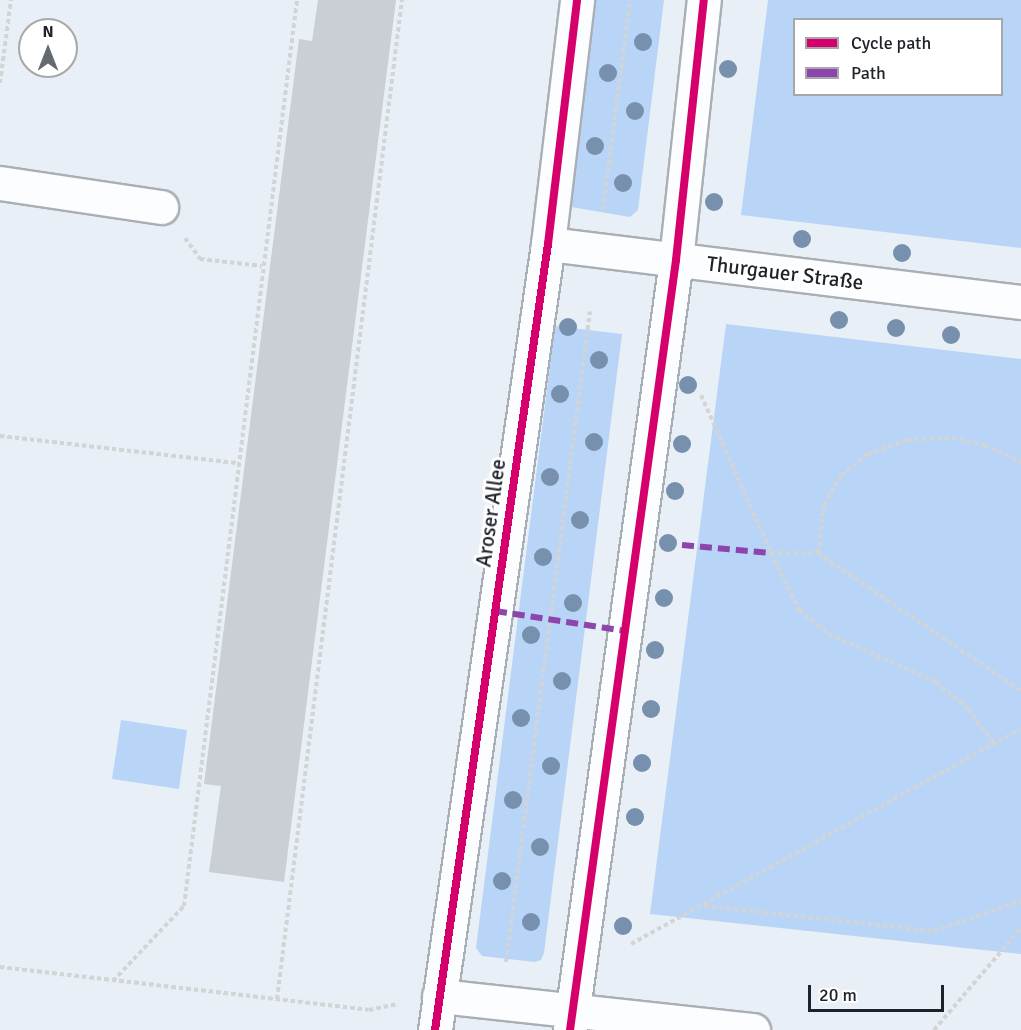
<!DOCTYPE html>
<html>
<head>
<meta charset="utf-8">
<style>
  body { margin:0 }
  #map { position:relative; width:1021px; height:1030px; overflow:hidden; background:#e9eff6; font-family:Signika,sans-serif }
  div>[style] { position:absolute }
  .green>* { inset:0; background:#b8d5f8 }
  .building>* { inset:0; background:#cacfd5 }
  .path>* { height:4px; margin-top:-2px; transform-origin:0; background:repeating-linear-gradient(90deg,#d2d4d6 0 4.5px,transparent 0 7.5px) }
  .roads { filter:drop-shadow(2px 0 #aaafb5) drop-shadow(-2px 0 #aaafb5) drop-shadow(0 2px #aaafb5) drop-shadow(0 -2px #aaafb5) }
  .minor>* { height:33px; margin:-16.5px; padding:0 16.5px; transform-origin:16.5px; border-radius:16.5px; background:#fcfdfe }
  .major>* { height:33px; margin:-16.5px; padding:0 16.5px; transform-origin:16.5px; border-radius:16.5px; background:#fcfdfe }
  .quiet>* { height:6px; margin-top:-3px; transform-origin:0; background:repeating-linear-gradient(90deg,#8e44ad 0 12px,transparent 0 18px) }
  .cycleway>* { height:8px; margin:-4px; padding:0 4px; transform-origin:4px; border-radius:4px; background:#d6006c }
  .trees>* { width:18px; height:18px; margin:-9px; border-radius:50%; background:#7690ad }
  span { translate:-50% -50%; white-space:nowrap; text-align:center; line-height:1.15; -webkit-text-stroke:6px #fff; paint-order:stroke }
  .street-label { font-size:21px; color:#1e232a }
  .legend { position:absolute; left:793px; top:18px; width:210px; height:78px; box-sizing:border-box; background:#fff; border:2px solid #a5a7aa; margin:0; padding:8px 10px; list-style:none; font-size:18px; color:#1e232a }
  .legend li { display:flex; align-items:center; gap:12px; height:30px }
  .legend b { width:30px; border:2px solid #a5a7aa }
  .north { position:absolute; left:18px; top:18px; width:60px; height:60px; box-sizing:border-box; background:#fff; border:2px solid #a5a7aa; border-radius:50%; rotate:0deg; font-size:16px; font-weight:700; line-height:24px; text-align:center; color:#1e232a }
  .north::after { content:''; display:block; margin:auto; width:21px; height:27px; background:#656a71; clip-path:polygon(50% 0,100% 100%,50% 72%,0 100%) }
  .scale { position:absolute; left:808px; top:985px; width:136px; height:27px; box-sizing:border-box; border:3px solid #1e232a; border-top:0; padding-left:8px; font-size:18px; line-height:21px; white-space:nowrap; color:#1e232a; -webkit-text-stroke:4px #fff; paint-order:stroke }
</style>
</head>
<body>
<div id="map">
  <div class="green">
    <i style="clip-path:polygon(596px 0,664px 0,638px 210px,630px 217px,571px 207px)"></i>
    <i style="clip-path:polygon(evenodd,768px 0,1021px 0,1021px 248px,741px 215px,768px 0,794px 20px,1002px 20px,1002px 94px,794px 94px,794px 20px)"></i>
    <i style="clip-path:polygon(726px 324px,1021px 359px,1021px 954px,650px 914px)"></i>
    <i style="clip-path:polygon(555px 326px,622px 334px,544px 953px,541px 960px,535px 962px,482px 956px,476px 948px)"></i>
    <i style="clip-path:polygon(121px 720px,187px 730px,179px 789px,112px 779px)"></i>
  </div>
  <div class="building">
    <i style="clip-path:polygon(318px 0,396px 0,284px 882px,209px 872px,221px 786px,204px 784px,299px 39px,312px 41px)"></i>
  </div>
  <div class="path">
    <i style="left:0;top:83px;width:84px;rotate:-82.5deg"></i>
    <i style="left:603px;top:209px;width:211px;rotate:-82.6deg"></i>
    <i style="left:185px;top:238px;width:26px;rotate:54deg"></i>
    <i style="left:200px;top:259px;width:62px;rotate:6.4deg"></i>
    <i style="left:701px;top:395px;width:173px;rotate:66.1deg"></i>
    <i style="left:771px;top:553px;width:47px"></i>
    <i style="left:818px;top:553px;width:245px;rotate:34.2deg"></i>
    <i style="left:0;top:436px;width:240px;rotate:6.5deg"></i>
    <i style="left:771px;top:553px;width:64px;rotate:63.8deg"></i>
    <i style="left:799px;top:610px;width:38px;rotate:39deg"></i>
    <i style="left:829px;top:634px;width:117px;rotate:24.2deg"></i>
    <i style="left:936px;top:682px;width:42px;rotate:40.2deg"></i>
    <i style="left:968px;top:709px;width:44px;rotate:52.4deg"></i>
    <i style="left:818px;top:553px;width:48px;rotate:-82.9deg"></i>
    <i style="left:824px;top:505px;width:34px;rotate:-60deg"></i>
    <i style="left:841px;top:476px;width:34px;rotate:-40deg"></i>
    <i style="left:867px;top:454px;width:42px;rotate:-19.3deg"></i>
    <i style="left:907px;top:440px;width:45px;rotate:-2.5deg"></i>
    <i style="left:952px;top:438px;width:34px;rotate:12deg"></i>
    <i style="left:985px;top:445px;width:40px;rotate:25deg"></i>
    <i style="left:704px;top:906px;width:231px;rotate:6.2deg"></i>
    <i style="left:934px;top:931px;width:92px;rotate:-19deg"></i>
    <i style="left:631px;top:944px;width:445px;rotate:-28.9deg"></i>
    <i style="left:506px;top:962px;width:656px;rotate:-82.65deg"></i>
    <i style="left:0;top:967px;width:371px;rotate:6.6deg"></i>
    <i style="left:369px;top:1010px;width:30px;rotate:-12deg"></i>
    <i style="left:113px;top:981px;width:103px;rotate:-46.6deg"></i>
    <i style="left:184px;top:906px;width:913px;rotate:-82.89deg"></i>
    <i style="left:277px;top:999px;width:1007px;rotate:-82.87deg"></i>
    <i style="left:934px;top:1030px;width:134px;rotate:-49.5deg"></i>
  </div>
  <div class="roads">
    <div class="minor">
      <i style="left:0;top:183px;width:163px;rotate:8.5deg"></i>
      <i style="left:548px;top:244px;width:477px;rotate:7deg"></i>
      <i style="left:439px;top:996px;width:316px;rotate:6.2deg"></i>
    </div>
    <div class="major">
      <i style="left:435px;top:1030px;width:794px;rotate:-81.82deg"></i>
      <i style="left:548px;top:244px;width:246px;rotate:-83.2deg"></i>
      <i style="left:570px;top:1030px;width:777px;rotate:-82.16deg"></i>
      <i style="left:676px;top:260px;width:262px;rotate:-83.9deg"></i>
    </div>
  </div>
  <div class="quiet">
    <i style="left:682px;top:545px;width:89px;rotate:5.1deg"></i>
    <i style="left:495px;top:611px;width:132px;rotate:8.7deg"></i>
  </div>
  <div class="cycleway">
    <i style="left:435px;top:1030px;width:794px;rotate:-81.82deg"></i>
    <i style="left:548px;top:244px;width:246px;rotate:-83.2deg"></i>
    <i style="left:570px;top:1030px;width:777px;rotate:-82.16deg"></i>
    <i style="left:676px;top:260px;width:262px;rotate:-83.9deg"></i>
  </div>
  <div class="trees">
    <i style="left:643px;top:42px"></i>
    <i style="left:728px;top:69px"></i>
    <i style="left:608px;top:73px"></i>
    <i style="left:635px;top:111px"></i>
    <i style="left:595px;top:146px"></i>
    <i style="left:623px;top:183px"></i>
    <i style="left:714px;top:202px"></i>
    <i style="left:802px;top:239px"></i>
    <i style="left:902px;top:253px"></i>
    <i style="left:839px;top:320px"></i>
    <i style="left:568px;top:327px"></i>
    <i style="left:896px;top:328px"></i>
    <i style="left:951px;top:335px"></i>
    <i style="left:599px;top:360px"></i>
    <i style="left:688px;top:385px"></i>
    <i style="left:560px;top:394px"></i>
    <i style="left:594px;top:442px"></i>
    <i style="left:682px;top:444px"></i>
    <i style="left:550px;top:477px"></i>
    <i style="left:675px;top:491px"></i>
    <i style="left:580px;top:520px"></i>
    <i style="left:668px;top:543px"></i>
    <i style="left:543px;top:557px"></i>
    <i style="left:664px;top:598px"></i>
    <i style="left:573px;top:603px"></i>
    <i style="left:531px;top:635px"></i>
    <i style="left:655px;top:650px"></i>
    <i style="left:562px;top:681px"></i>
    <i style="left:651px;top:709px"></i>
    <i style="left:521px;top:718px"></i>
    <i style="left:642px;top:763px"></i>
    <i style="left:551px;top:766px"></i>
    <i style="left:513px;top:800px"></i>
    <i style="left:635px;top:817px"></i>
    <i style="left:540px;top:847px"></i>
    <i style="left:502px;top:881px"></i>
    <i style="left:531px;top:922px"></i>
    <i style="left:623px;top:926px"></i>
  </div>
  <div class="street-label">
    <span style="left:785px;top:273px;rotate:7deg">Thurgauer Straße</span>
    <span style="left:491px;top:513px;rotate:-82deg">Aroser Allee</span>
  </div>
  <ul class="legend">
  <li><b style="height:8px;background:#d6006c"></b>Cycle path</li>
  <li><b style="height:8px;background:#8e44ad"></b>Path</li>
  </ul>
  <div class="north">N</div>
  <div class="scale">20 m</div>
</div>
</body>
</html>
